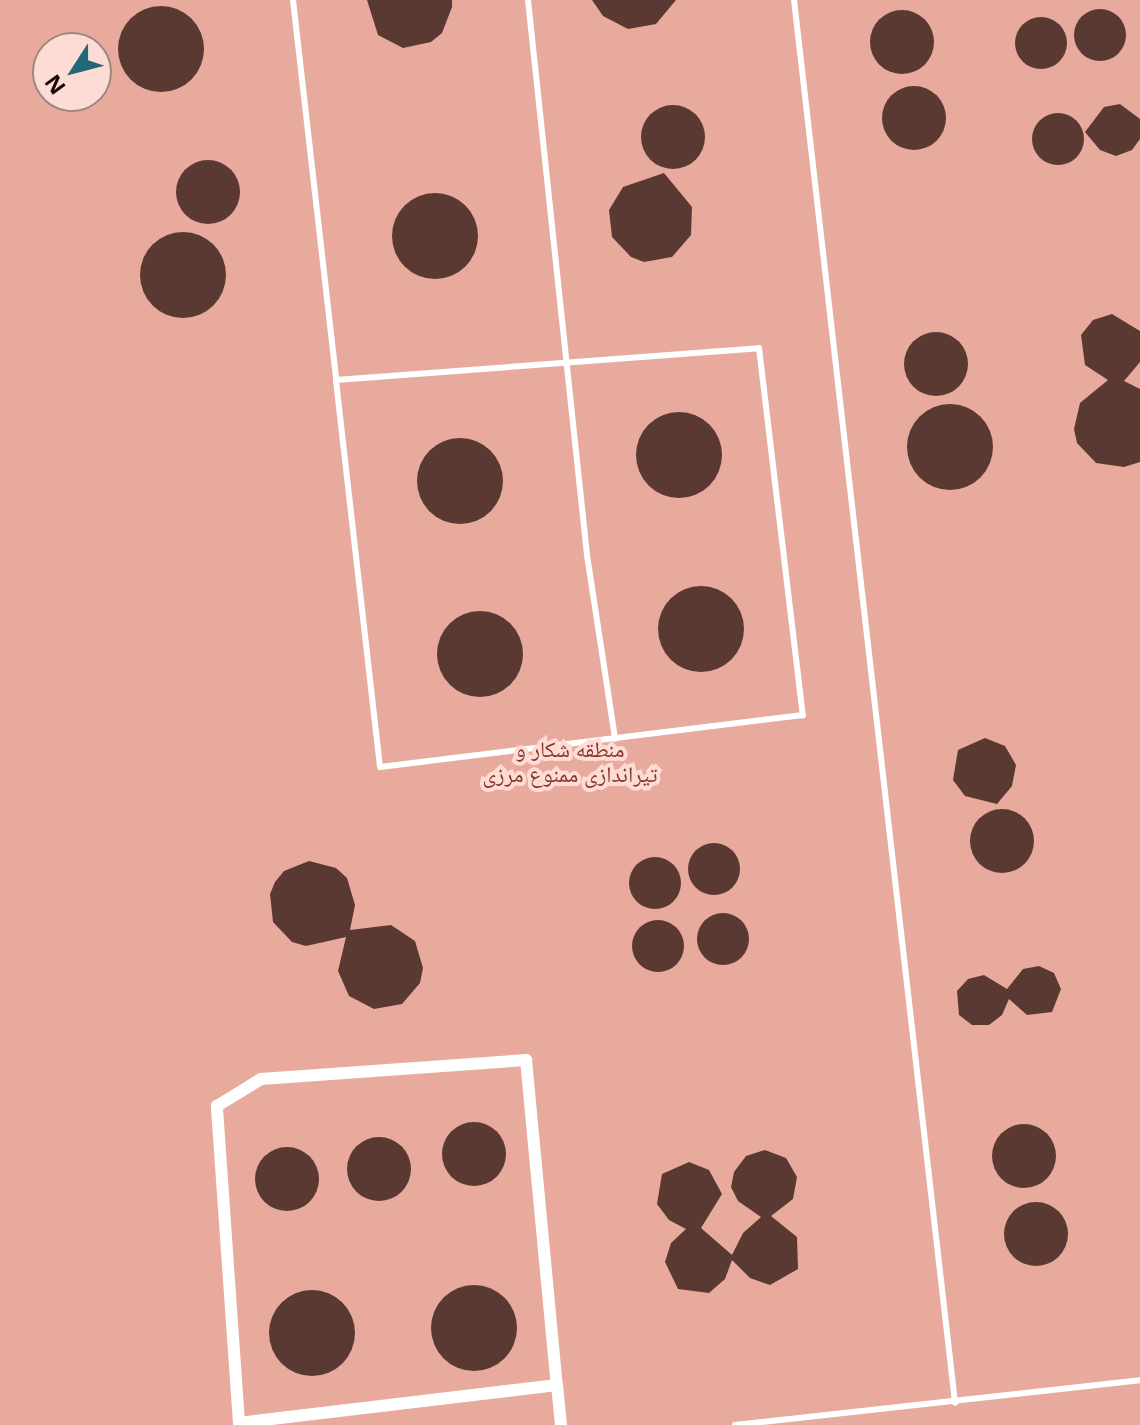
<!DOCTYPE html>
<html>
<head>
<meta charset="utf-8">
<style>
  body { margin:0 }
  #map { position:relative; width:1140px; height:1425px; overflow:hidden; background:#fedcd6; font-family:"Noto Sans","Noto Naskh Arabic",sans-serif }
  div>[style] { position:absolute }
  .green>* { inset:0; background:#e9aa9e }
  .building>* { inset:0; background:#5a3933 }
  .round { border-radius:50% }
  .lane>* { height:6px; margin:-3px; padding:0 3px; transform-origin:3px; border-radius:3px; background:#fff }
  .street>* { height:12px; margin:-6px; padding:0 6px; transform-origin:6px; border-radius:6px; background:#fff }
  span { translate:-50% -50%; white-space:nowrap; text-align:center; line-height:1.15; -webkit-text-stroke:8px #fedcd6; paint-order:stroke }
  .park-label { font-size:22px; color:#863529 }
  .north { position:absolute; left:32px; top:32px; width:80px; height:80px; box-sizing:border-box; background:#fedcd6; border:2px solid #a18783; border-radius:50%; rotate:234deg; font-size:22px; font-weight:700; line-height:32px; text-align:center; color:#150806 }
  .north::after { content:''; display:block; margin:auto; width:28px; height:36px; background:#206975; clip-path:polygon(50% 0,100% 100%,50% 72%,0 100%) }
</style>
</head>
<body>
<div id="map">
  <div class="green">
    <i style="clip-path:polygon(evenodd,0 0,1140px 0,1140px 1425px,0 1425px,0 0,48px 48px,96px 48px,96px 96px,48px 96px,48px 48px)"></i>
  </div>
  <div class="building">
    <i style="clip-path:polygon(367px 0,452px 0,452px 7px,442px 33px,431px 42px,403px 48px,378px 35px)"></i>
    <i style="clip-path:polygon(592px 0,676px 0,656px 24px,628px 29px,603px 16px)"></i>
    <i class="round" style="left:118px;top:6px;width:86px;height:86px"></i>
    <i class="round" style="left:1074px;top:9px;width:52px;height:52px"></i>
    <i class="round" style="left:870px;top:10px;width:64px;height:64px"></i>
    <i class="round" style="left:1015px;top:17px;width:52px;height:52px"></i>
    <i class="round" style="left:882px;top:86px;width:64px;height:64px"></i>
    <i style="clip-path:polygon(1120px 104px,1140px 119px,1140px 139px,1132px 150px,1116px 156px,1100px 150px,1085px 132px,1104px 107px)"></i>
    <i class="round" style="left:641px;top:105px;width:64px;height:64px"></i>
    <i class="round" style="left:1032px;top:113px;width:52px;height:52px"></i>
    <i class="round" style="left:176px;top:160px;width:64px;height:64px"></i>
    <i style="clip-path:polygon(664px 173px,692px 207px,691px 235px,672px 257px,644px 262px,631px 257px,612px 237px,609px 210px,623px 187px)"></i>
    <i class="round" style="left:392px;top:193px;width:86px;height:86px"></i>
    <i class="round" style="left:140px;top:232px;width:86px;height:86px"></i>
    <i style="clip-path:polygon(1112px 314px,1140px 331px,1140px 362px,1124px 381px,1140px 389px,1140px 462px,1124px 467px,1096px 463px,1077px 443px,1074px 429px,1080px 403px,1108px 380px,1085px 365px,1081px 335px,1093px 320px)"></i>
    <i class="round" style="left:904px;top:332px;width:64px;height:64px"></i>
    <i class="round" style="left:907px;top:404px;width:86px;height:86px"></i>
    <i class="round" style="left:636px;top:412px;width:86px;height:86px"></i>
    <i class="round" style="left:417px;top:438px;width:86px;height:86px"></i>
    <i class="round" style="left:658px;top:586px;width:86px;height:86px"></i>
    <i class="round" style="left:437px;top:611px;width:86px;height:86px"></i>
    <i style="clip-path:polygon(985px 738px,1005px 746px,1016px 765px,1012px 786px,997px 804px,965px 796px,953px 780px,958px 750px)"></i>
    <i class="round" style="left:970px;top:809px;width:64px;height:64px"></i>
    <i class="round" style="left:688px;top:843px;width:52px;height:52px"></i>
    <i class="round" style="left:629px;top:857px;width:52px;height:52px"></i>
    <i style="clip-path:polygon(309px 861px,336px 868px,347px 878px,355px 905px,350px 930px,391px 925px,415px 941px,423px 968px,420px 983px,402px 1004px,374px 1009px,349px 996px,338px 971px,346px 937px,306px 946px,292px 942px,273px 922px,270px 894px,275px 882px,284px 871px)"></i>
    <i class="round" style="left:697px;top:913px;width:52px;height:52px"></i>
    <i class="round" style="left:632px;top:920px;width:52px;height:52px"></i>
    <i style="clip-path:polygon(1039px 966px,1054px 973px,1061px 989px,1052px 1012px,1027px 1015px,1009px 999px,1002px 1015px,989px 1025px,972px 1025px,959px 1015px,957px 991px,968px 979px,984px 975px,1007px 989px,1023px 969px)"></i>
    <i class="round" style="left:442px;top:1122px;width:64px;height:64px"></i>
    <i class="round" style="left:992px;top:1124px;width:64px;height:64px"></i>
    <i class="round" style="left:347px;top:1137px;width:64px;height:64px"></i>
    <i class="round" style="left:255px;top:1147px;width:64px;height:64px"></i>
    <i style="clip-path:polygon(765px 1150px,786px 1158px,797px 1177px,793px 1199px,771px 1216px,797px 1237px,798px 1269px,770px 1285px,750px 1278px,732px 1260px,725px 1279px,709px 1293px,678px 1289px,665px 1262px,671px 1243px,686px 1229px,669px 1220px,657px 1204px,662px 1174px,689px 1162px,709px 1170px,722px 1194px,701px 1228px,732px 1255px,743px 1233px,761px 1217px,738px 1201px,731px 1187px,734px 1172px,746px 1156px)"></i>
    <i class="round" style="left:1004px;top:1202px;width:64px;height:64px"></i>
    <i class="round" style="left:431px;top:1285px;width:86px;height:86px"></i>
    <i class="round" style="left:269px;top:1290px;width:86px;height:86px"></i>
  </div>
  <div class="lane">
    <i style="left:293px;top:0;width:382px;rotate:83.5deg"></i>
    <i style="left:528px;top:0;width:558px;rotate:83.93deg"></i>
    <i style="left:587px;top:555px;width:186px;rotate:81.3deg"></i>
    <i style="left:794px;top:0;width:1412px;rotate:83.45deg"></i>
    <i style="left:759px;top:348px;width:370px;rotate:83.2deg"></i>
    <i style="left:803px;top:715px;width:426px;rotate:173deg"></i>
    <i style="left:380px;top:767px;width:389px;rotate:-96.5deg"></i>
    <i style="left:336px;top:380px;width:424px;rotate:-4.3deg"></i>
    <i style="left:735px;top:1425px;width:407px;rotate:-6.3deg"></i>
  </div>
  <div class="street">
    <i style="left:557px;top:1385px;width:320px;rotate:173.2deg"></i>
    <i style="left:239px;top:1423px;width:318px;rotate:-94deg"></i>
    <i style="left:217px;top:1106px;width:52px;rotate:-31.5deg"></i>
    <i style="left:261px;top:1079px;width:266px;rotate:-4.1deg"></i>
    <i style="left:526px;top:1060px;width:326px;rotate:84.6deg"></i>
    <i style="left:557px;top:1385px;width:40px;rotate:84.3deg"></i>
  </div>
  <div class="park-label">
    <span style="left:570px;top:761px">منطقه شکار و<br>تیراندازی ممنوع مرزی</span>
  </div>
  <div class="north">N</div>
</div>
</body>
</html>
